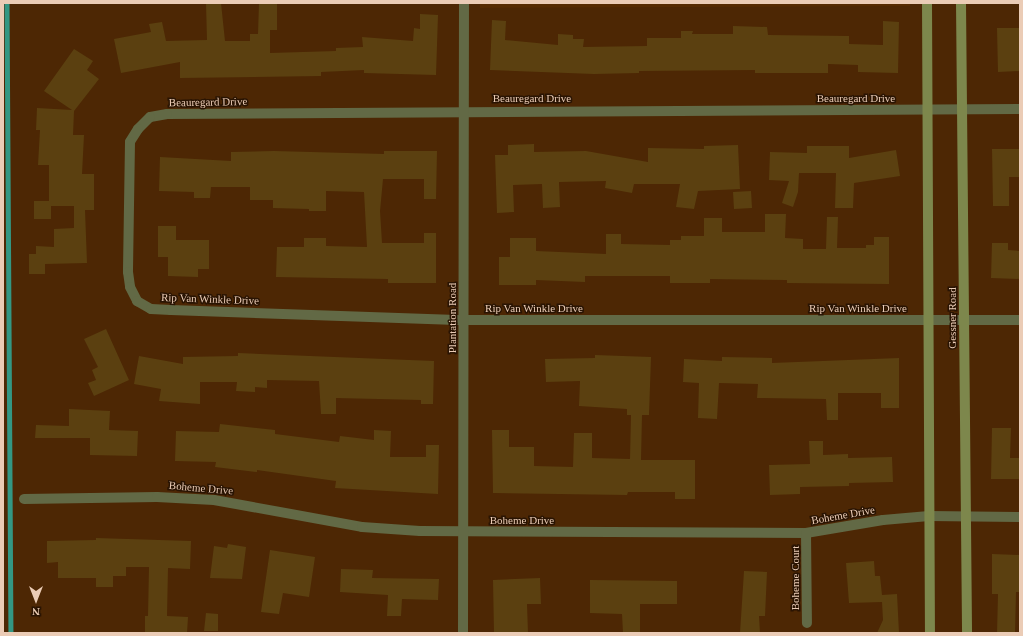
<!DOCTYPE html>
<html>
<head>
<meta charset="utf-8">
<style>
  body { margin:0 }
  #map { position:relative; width:1023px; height:636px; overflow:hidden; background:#4d2704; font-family:Georgia,serif }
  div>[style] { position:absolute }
  .built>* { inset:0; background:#562b02 }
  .stream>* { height:4.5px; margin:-2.25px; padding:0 2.25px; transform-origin:2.25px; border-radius:2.25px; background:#339783 }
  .building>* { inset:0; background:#5b4010 }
  .minor>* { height:10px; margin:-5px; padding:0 5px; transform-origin:5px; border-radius:5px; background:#626945 }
  .secondary>* { height:10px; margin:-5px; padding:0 5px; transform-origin:5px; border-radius:5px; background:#7d874c }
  span { translate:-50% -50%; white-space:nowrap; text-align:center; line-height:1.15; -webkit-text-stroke:3px #291403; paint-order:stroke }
  .street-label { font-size:11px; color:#ebccb6 }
  .frame { position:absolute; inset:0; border:4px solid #ebccb6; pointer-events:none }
  .north { position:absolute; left:16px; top:580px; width:40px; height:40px; -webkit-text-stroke:3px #291403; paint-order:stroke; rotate:180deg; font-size:11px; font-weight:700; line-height:16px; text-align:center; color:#ebccb6 }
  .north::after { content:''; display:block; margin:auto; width:14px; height:18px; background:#ebccb6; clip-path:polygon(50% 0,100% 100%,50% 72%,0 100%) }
</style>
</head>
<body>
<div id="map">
  <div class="built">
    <i style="clip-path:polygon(480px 3px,910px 3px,910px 6px,480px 8px)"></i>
  </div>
  <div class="stream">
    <i style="left:7px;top:3px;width:630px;rotate:89.64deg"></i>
  </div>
  <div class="building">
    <i style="clip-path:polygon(206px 3px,221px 3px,225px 41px,250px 41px,250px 34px,258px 34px,259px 3px,277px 3px,277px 30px,270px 30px,270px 53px,336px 51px,336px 48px,363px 47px,362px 37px,413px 41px,414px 28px,420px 29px,420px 14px,438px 15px,436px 75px,364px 73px,364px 70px,321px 72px,321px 76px,180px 78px,180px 62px,121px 73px,114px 39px,151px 32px,149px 24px,162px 22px,166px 41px,207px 40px)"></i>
    <i style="clip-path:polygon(492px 20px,506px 21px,505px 40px,558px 45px,558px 34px,573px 35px,573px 39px,584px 39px,583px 47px,647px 46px,647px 38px,681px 38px,681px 31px,693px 31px,692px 34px,733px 34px,733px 26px,767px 27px,768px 35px,849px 36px,849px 44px,883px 45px,883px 21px,899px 22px,898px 73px,858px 72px,858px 65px,828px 64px,828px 73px,755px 73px,755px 70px,639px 71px,639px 73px,594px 74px,490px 70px)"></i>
    <i style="clip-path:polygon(997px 28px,1020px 28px,1020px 71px,998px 72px)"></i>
    <i style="clip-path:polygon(74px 49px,93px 61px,87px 70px,99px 79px,74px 111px,73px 135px,84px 135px,82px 174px,94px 174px,94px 210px,85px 210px,87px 263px,45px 264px,45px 274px,29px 274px,29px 254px,36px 254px,36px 246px,54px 247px,54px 229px,74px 228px,74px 206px,51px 206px,51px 219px,34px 219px,34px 201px,49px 201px,49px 165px,38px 165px,40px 130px,36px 130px,37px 108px,72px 110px,44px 91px)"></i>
    <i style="clip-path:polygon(534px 144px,534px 152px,586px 151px,648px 162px,648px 148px,704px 149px,704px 146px,738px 145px,740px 189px,698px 191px,694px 209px,676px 207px,680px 184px,634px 184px,632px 193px,605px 188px,606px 181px,559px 182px,560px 207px,543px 208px,542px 184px,513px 185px,514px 212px,497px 213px,495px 155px,508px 155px,508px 145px)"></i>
    <i style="clip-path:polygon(807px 146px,849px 146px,849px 158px,896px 150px,900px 176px,854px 183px,853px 208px,835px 208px,836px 173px,799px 173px,798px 192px,793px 207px,782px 203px,789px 181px,769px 180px,770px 152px,807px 153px)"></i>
    <i style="clip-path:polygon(992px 149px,1020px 149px,1020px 177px,1009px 177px,1009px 206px,993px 206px)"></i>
    <i style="clip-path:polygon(274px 151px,384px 154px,384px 151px,437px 151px,436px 199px,424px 199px,424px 179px,383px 179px,380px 211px,382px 243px,424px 243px,424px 233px,436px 233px,436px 283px,388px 283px,388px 279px,276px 277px,277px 247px,304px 247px,304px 238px,326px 238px,326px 246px,367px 247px,364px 192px,326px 191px,326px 211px,309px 211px,309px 209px,273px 208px,273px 200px,250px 200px,250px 187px,211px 187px,210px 198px,194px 198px,194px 192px,159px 191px,160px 157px,231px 161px,231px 152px)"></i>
    <i style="clip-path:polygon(751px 191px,752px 208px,734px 209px,733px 192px)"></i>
    <i style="clip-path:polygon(765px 214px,786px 214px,785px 238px,803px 239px,803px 249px,826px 249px,827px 217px,838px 217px,837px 248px,866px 248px,866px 245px,874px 245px,874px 237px,889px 237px,889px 284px,787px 283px,787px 280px,710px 279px,710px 283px,670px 283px,670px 276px,585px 276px,585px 282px,536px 280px,536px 285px,499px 285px,499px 257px,510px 257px,510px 238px,536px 238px,536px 251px,606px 254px,606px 234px,621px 234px,621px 244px,670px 245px,670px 240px,681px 240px,681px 236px,704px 236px,704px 218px,722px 218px,722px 232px,765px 232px)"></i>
    <i style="clip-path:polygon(158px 226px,176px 226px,176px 240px,209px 240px,209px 269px,198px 269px,198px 277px,168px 276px,168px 257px,158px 257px)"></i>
    <i style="clip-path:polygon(992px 243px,1008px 243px,1008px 250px,1020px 251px,1020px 279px,991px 278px)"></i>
    <i style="clip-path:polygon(106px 329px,129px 380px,94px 396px,88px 383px,96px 380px,92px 370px,98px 367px,84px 339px)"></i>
    <i style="clip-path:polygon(238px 353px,434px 361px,433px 404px,421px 404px,421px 400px,336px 398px,336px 414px,321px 414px,319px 381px,267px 380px,267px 388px,255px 387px,255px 392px,236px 391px,237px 382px,200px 382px,200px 404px,159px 401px,161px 389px,134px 384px,139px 356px,183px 364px,183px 357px,238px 356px)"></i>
    <i style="clip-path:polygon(595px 355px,651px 357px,649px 415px,642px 415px,641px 460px,695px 460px,695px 499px,675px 499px,675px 492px,628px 492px,627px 495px,493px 493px,492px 430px,509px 430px,509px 447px,534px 447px,534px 466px,573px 467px,574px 433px,592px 433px,592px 458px,630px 459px,631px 415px,627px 415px,627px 409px,579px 406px,580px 381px,546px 382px,545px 359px,595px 358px)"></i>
    <i style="clip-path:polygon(722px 357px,772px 358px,772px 363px,899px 358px,899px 408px,881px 408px,881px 393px,838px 393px,838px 420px,827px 420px,826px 399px,757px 398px,758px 384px,719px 383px,717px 419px,698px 418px,699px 383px,683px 382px,684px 359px,722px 361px)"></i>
    <i style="clip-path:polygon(69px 409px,110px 411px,109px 430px,138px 431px,137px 456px,90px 455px,90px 438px,35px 438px,36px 425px,69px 426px)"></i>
    <i style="clip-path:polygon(220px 424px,275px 430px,275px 434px,339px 442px,340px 436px,374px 440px,374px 430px,391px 431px,390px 457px,426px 457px,426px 445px,439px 445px,438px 494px,335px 488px,336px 481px,257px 470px,257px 472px,215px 467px,216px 462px,175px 461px,176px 431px,219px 432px)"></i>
    <i style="clip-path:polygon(992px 428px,1011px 428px,1010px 458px,1020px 458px,1020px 479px,991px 479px)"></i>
    <i style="clip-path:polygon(809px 441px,823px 441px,823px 455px,848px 454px,848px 458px,892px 457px,893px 482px,849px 483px,849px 486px,800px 487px,800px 494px,770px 495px,769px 465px,810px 464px)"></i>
    <i style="clip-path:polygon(96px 538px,191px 541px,190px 569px,168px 568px,167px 616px,188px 617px,187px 633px,145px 633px,145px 616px,148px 616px,149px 567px,126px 567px,126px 576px,113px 576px,113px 587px,96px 587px,96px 578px,58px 578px,58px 562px,47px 563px,47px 541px,96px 540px)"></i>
    <i style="clip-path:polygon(228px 544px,246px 547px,242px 579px,210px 578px,214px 546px,227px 548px)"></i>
    <i style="clip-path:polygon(270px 550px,315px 557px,309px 597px,283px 593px,279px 614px,261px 612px)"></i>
    <i style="clip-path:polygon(992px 554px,1020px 555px,1020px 592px,1016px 592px,1015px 633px,997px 633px,998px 594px,992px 594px)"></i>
    <i style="clip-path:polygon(874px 561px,875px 576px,880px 576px,882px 595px,897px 594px,899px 633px,877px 633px,883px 620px,882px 602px,849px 603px,846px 563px)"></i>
    <i style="clip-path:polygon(341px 569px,373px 570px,372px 578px,439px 579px,438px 600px,402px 599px,401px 616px,387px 616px,388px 595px,340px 592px)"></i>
    <i style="clip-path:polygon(744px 571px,767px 572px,765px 616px,759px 616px,760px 633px,740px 633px)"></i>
    <i style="clip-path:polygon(540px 578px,541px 604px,527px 604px,528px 633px,494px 633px,493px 580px)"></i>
    <i style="clip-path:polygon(590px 580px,677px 581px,677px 604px,640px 604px,640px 633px,623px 633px,622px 614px,590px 613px)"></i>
    <i style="clip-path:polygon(206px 613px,218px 614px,218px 631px,204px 631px)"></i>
  </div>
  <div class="minor">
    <i style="left:1020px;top:109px;width:853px;rotate:179.66deg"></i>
    <i style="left:167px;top:114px;width:17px;rotate:170deg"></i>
    <i style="left:150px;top:117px;width:17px;rotate:135deg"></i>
    <i style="left:138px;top:129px;width:15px;rotate:122deg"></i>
    <i style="left:130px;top:142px;width:130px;rotate:90.9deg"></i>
    <i style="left:128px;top:272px;width:15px;rotate:82deg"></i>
    <i style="left:130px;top:287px;width:16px;rotate:63deg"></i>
    <i style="left:137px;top:301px;width:16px;rotate:30deg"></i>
    <i style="left:151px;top:309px;width:20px;rotate:3deg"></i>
    <i style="left:171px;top:310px;width:293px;rotate:2deg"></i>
    <i style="left:464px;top:320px;width:556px"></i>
    <i style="left:24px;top:499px;width:133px;rotate:-0.9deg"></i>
    <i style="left:157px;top:497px;width:57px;rotate:3deg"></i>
    <i style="left:214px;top:500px;width:150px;rotate:10.3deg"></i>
    <i style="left:362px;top:527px;width:58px;rotate:3.9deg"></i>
    <i style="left:420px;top:531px;width:386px;rotate:0.3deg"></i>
    <i style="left:806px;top:533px;width:78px;rotate:-9.6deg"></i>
    <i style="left:883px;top:520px;width:46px;rotate:-5deg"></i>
    <i style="left:929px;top:516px;width:91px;rotate:0.6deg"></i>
    <i style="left:806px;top:533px;width:90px;rotate:89.4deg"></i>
    <i style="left:463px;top:633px;width:630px;rotate:-89.91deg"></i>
  </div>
  <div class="secondary">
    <i style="left:927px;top:3px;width:630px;rotate:89.73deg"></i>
    <i style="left:961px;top:3px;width:630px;rotate:89.45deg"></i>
  </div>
  <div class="street-label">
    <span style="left:532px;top:98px">Beauregard Drive</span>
    <span style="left:856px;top:98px">Beauregard Drive</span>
    <span style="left:208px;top:102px;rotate:-1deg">Beauregard Drive</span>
    <span style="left:210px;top:299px;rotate:2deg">Rip Van Winkle Drive</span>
    <span style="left:534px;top:308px">Rip Van Winkle Drive</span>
    <span style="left:858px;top:308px">Rip Van Winkle Drive</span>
    <span style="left:452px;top:318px;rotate:-90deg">Plantation Road</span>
    <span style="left:952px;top:318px;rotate:-90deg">Gessner Road</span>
    <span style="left:201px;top:488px;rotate:5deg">Boheme Drive</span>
    <span style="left:843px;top:515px;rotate:-10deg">Boheme Drive</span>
    <span style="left:522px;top:520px">Boheme Drive</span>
    <span style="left:795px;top:578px;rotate:-90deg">Boheme Court</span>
  </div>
  <div class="frame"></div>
  <div class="north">N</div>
</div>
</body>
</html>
